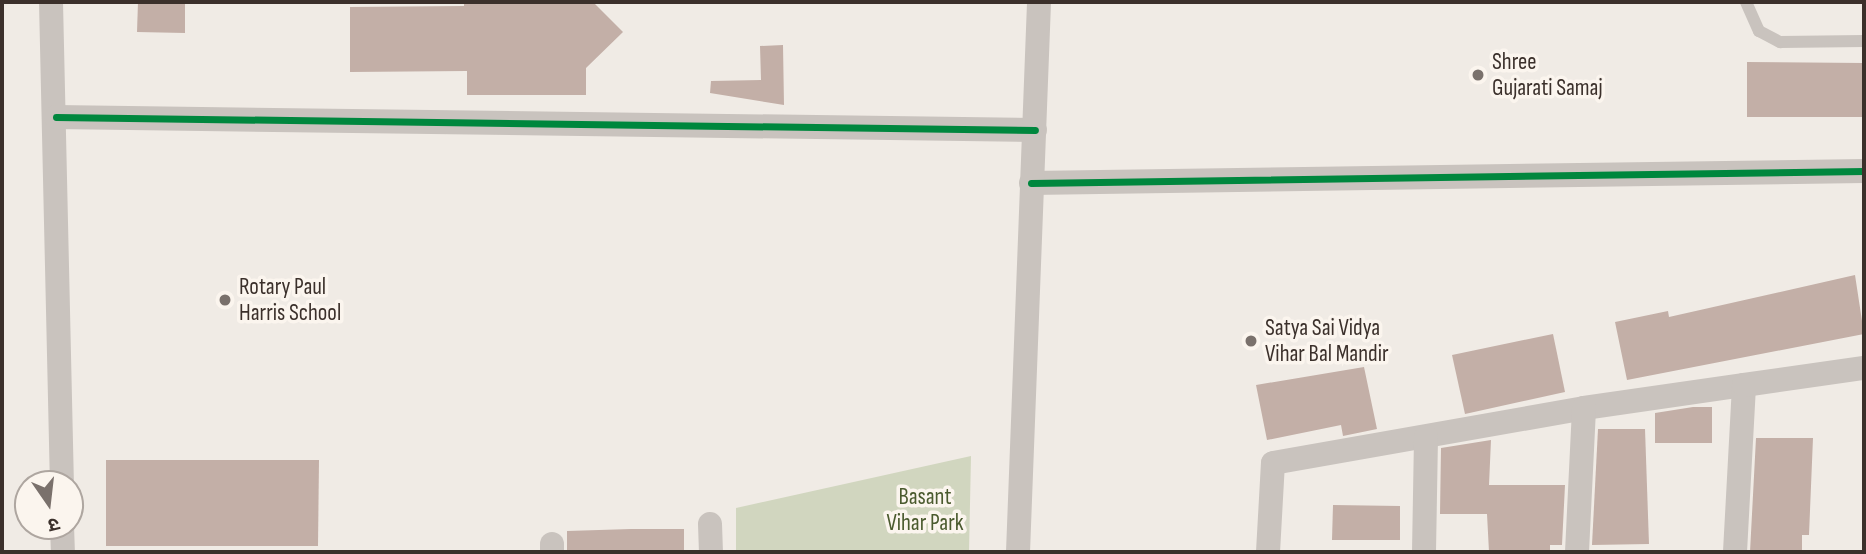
<!DOCTYPE html>
<html>
<head>
<meta charset="utf-8">
<style>
  body { margin:0 }
  #map { position:relative; width:1866px; height:554px; overflow:hidden; background:#f0ebe5; font-family:"Sofia Sans Condensed","Noto Sans Devanagari",sans-serif }
  div>[style] { position:absolute }
  .green>* { inset:0; background:#d1d6bf }
  .building>* { inset:0; background:#c3afa7 }
  .lane>* { height:12px; margin:-6px; padding:0 6px; transform-origin:6px; border-radius:6px; background:#c9c3be }
  .street>* { height:24px; margin:-12px; padding:0 12px; transform-origin:12px; border-radius:12px; background:#c9c3be }
  .cycleway>* { height:7px; margin:-3.5px; padding:0 3.5px; transform-origin:3.5px; border-radius:3.5px; background:#00873e }
  .dots>* { width:19px; height:19px; translate:-50% -50%; box-sizing:border-box; border:4px solid #fbf5ee; border-radius:50% }
  span { translate:-50% -50%; white-space:nowrap; text-align:center; line-height:1.15; -webkit-text-stroke:7px #fbf5ee; paint-order:stroke }
  .poi-label { font-size:23px; color:#3b302b }
  .left { translate:0 -50%; text-align:left }
  .park-label { font-size:23px; color:#4a5a2e }
  .frame { position:absolute; inset:0; border:4px solid #3b302b; pointer-events:none }
  .north { position:absolute; left:14px; top:470px; width:70px; height:70px; box-sizing:border-box; background:#fbf5ee; border:2px solid #aea6a0; border-radius:50%; rotate:166deg; font-size:19px; font-weight:700; line-height:28px; text-align:center; color:#3b302b }
  .north::after { content:''; display:block; margin:auto; width:24px; height:32px; background:#7a716c; clip-path:polygon(50% 0,100% 100%,50% 72%,0 100%) }
</style>
</head>
<body>
<div id="map">
  <div class="green">
    <i style="clip-path:polygon(971px 456px,969px 552px,736px 552px,736px 508px)"></i>
  </div>
  <div class="building">
    <i style="clip-path:polygon(138px 2px,185px 2px,185px 33px,137px 32px)"></i>
    <i style="clip-path:polygon(464px 2px,593px 2px,623px 32px,586px 68px,586px 95px,467px 95px,467px 71px,350px 72px,350px 7px,464px 6px)"></i>
    <i style="clip-path:polygon(783px 45px,784px 105px,710px 93px,711px 81px,761px 80px,760px 46px)"></i>
    <i style="clip-path:polygon(1747px 62px,1864px 63px,1864px 117px,1747px 117px)"></i>
    <i style="clip-path:polygon(1855px 275px,1864px 334px,1627px 380px,1615px 322px,1668px 311px,1669px 317px)"></i>
    <i style="clip-path:polygon(1553px 334px,1565px 392px,1465px 414px,1452px 355px)"></i>
    <i style="clip-path:polygon(1364px 367px,1377px 429px,1343px 436px,1341px 425px,1267px 440px,1256px 385px)"></i>
    <i style="clip-path:polygon(1693px 407px,1712px 407px,1712px 443px,1655px 443px,1655px 413px)"></i>
    <i style="clip-path:polygon(1598px 429px,1645px 429px,1649px 544px,1592px 545px)"></i>
    <i style="clip-path:polygon(1756px 438px,1813px 438px,1809px 535px,1802px 535px,1802px 552px,1750px 552px)"></i>
    <i style="clip-path:polygon(1491px 440px,1489px 485px,1565px 485px,1562px 545px,1550px 545px,1550px 552px,1489px 552px,1487px 514px,1440px 514px,1441px 448px)"></i>
    <i style="clip-path:polygon(106px 460px,319px 460px,318px 546px,106px 546px)"></i>
    <i style="clip-path:polygon(1333px 505px,1400px 506px,1400px 540px,1332px 540px)"></i>
    <i style="clip-path:polygon(631px 529px,684px 529px,684px 552px,567px 552px,567px 531px)"></i>
  </div>
  <div class="lane">
    <i style="left:1746px;top:2px;width:32px;rotate:66deg"></i>
    <i style="left:1759px;top:31px;width:24px;rotate:28deg"></i>
    <i style="left:1780px;top:42px;width:84px;rotate:-0.7deg"></i>
  </div>
  <div class="street">
    <i style="left:51px;top:2px;width:482px;rotate:88.7deg"></i>
    <i style="left:56px;top:117px;width:979px;rotate:0.76deg"></i>
    <i style="left:1031px;top:183px;width:833px;rotate:-0.83deg"></i>
    <i style="left:710px;top:524px;width:28px;rotate:88deg"></i>
    <i style="left:62px;top:526px;width:26px;rotate:88deg"></i>
    <i style="left:552px;top:544px;width:8px;rotate:90deg"></i>
    <i style="left:1018px;top:552px;width:550px;rotate:-87.81deg"></i>
    <i style="left:1268px;top:552px;width:89px;rotate:-86.8deg"></i>
    <i style="left:1273px;top:463px;width:316px;rotate:-10deg"></i>
    <i style="left:1584px;top:408px;width:162px;rotate:-8.2deg"></i>
    <i style="left:1424px;top:552px;width:115px;rotate:-89deg"></i>
    <i style="left:1577px;top:552px;width:144px;rotate:-87.2deg"></i>
    <i style="left:1735px;top:552px;width:167px;rotate:-86.9deg"></i>
    <i style="left:1744px;top:385px;width:121px;rotate:-8.1deg"></i>
  </div>
  <div class="cycleway">
    <i style="left:56px;top:117px;width:979px;rotate:0.76deg"></i>
    <i style="left:1031px;top:183px;width:833px;rotate:-0.83deg"></i>
  </div>
  <div class="dots">
    <i style="left:1478px;top:75px;background:#7a716c"></i>
    <i style="left:225px;top:300px;background:#7a716c"></i>
    <i style="left:1251px;top:341px;background:#7a716c"></i>
  </div>
  <div class="poi-label">
    <span class="left" style="left:1492px;top:75px">Shree<br>Gujarati Samaj</span>
    <span class="left" style="left:239px;top:300px">Rotary Paul<br>Harris School</span>
    <span class="left" style="left:1265px;top:341px">Satya Sai Vidya<br>Vihar Bal Mandir</span>
  </div>
  <div class="park-label">
    <span style="left:925px;top:510px">Basant<br>Vihar Park</span>
  </div>
  <div class="frame"></div>
  <div class="north">उ</div>
</div>
</body>
</html>
